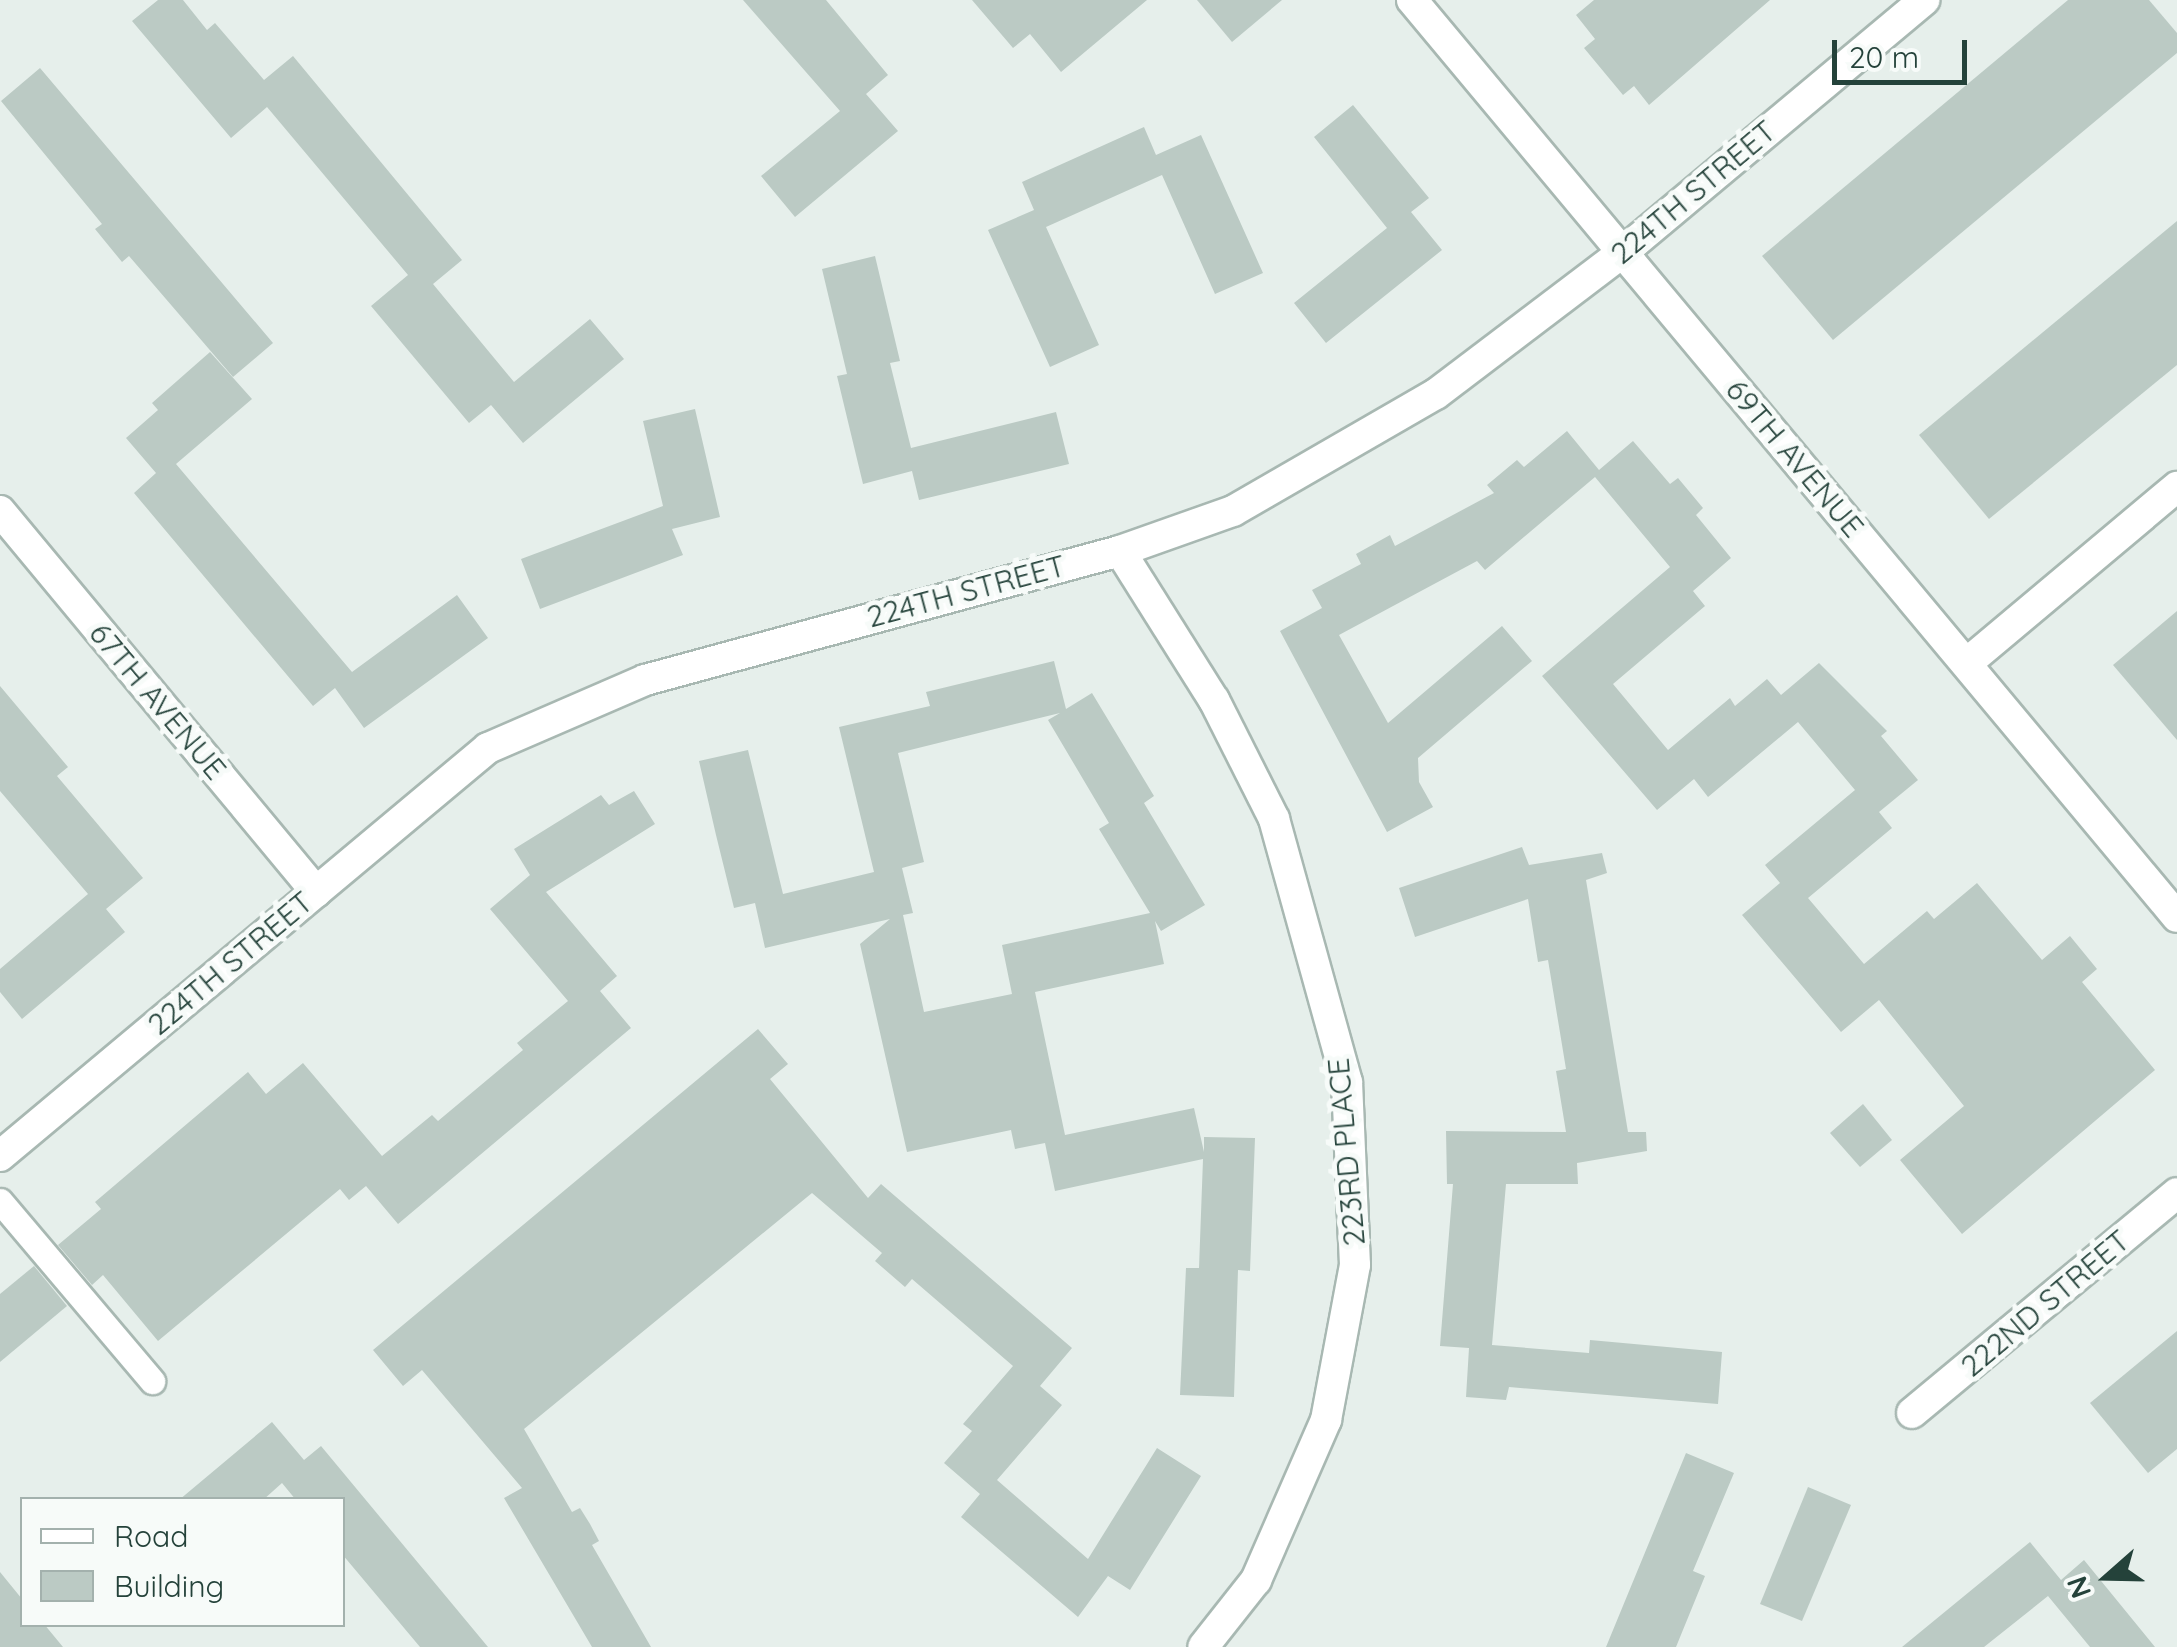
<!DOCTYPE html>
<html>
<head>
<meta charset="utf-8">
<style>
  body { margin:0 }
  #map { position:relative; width:2177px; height:1647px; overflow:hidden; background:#e6efeb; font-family:Quicksand,sans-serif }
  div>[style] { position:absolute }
  .building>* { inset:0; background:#bbcac4 }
  .roads { filter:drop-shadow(2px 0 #a8b8b2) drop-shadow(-2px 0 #a8b8b2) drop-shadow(0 2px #a8b8b2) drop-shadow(0 -2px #a8b8b2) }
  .lane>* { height:25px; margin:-12.5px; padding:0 12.5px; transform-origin:12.5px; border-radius:12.5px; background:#fff }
  .street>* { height:30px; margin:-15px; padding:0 15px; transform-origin:15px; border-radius:15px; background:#fff }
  span { translate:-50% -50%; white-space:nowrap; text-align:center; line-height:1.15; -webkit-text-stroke:10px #f7fbf9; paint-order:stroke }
  .street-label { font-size:30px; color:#24423a }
  .legend { position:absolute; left:20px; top:1497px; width:325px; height:130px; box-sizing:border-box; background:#f7fbf9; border:2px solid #a3b1ad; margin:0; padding:12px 18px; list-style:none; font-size:30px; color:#24423a }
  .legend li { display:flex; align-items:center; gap:20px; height:50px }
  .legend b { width:50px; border:2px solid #a3b1ad }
  .north { position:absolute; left:2057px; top:1527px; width:100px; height:100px; -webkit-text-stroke:8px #f7fbf9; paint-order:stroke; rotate:250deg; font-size:28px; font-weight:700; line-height:40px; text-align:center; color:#24423a }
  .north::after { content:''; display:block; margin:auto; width:35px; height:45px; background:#24423a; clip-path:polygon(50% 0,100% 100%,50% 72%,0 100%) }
  .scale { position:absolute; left:1832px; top:40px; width:135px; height:45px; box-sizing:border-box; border:5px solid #24423a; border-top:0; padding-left:12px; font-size:30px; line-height:35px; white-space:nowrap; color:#24423a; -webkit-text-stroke:8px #f7fbf9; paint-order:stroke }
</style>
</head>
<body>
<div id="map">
  <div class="building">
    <i style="clip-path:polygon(158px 0,183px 0,207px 30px,215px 23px,264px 80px,293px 56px,462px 260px,433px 284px,514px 382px,590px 319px,624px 359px,523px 443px,491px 405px,469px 423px,371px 306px,408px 275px,267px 107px,231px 138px,132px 21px)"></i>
    <i style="clip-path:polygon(743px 0,826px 0,888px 75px,866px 94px,898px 131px,795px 217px,761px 176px,840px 111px)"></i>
    <i style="clip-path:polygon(972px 0,1147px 0,1061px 72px,1030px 34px,1013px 48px)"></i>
    <i style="clip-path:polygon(1197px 0,1282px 0,1232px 42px)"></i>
    <i style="clip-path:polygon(1594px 0,1770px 0,1649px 105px,1634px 86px,1623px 95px,1584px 48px,1595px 39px,1576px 15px)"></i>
    <i style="clip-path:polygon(2068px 0,2149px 0,2177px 33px,2177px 53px,1833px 340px,1762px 256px)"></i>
    <i style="clip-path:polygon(40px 68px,273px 343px,233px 377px,129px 256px,122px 262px,95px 229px,102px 224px,1px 101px)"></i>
    <i style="clip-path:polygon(1353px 105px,1429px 198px,1411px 212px,1442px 250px,1326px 343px,1294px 303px,1387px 228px,1314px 137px)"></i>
    <i style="clip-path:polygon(1144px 127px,1156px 155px,1201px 135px,1263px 273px,1215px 294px,1162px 175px,1046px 227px,1099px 345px,1050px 367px,988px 230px,1034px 210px,1022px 182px)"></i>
    <i style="clip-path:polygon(2177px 221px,2177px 365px,1989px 519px,1919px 435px)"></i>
    <i style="clip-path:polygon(875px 256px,900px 361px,890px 363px,911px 448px,1056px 412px,1069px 464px,919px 500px,912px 471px,863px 484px,837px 376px,847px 374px,822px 269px)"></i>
    <i style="clip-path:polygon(210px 352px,252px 399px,176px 464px,352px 672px,457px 595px,488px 638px,364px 728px,335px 688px,313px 706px,134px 493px,156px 473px,126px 438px,158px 410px,152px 403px)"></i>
    <i style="clip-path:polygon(695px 409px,720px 517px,672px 529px,683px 555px,540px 609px,521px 559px,663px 506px,643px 421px)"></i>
    <i style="clip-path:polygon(1567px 431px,1599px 470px,1633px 441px,1670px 484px,1678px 478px,1703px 508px,1696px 515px,1731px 558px,1693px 591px,1705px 606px,1613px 684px,1668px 750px,1730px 698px,1735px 706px,1767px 679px,1781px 695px,1819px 663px,1887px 731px,1881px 736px,1918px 780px,1879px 812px,1892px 828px,1808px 898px,1864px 964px,1927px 911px,1934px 919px,1977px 883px,2042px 960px,2070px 936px,2097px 969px,2082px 982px,2155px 1070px,1962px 1234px,1900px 1160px,1964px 1106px,1879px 1000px,1841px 1032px,1742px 915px,1780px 883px,1765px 865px,1855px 790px,1798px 722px,1708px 797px,1694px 779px,1657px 810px,1542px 676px,1670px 567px,1595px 477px,1485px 570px,1477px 561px,1339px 635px,1388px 723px,1502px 626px,1532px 661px,1418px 758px,1419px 782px,1433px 807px,1387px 832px,1280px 631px,1322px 608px,1312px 590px,1361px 564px,1356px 554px,1390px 535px,1395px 546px,1494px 493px,1487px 485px,1517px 460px,1524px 467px)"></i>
    <i style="clip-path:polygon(2177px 611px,2177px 740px,2113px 665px)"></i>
    <i style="clip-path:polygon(evenodd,1054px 661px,1066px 709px,1092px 693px,1154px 796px,1144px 803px,1205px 905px,1161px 931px,1155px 921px,1164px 964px,1035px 992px,1065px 1135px,1194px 1108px,1204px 1152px,1204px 1137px,1255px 1138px,1250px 1271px,1238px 1270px,1234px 1397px,1180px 1395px,1186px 1268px,1199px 1268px,1203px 1159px,1055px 1191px,1045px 1143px,1015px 1149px,1011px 1130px,907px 1152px,860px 944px,890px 919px,765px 948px,755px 903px,734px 908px,716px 835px,699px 761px,748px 750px,783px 894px,874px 872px,839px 727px,930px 706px,926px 692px,1054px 661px,1060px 713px,1048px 720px,1109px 823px,1099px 829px,1150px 913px,1002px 945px,1012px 994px,924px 1012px,903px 915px,913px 913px,902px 868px,924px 862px,898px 753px,1060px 713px)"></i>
    <i style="clip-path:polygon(0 686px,68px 767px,57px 776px,143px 878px,106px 909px,125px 932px,22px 1019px,0 992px,0 969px,88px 894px,0 791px)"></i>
    <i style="clip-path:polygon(634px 791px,655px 824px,546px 892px,617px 976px,600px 991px,631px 1028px,398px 1224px,366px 1186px,349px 1200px,340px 1189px,158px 1341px,103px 1275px,92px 1285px,58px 1245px,101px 1209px,95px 1202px,248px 1072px,266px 1094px,303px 1063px,382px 1156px,432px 1115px,438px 1121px,523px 1050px,517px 1043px,568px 1001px,490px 909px,530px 875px,514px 849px,601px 795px,609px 805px)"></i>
    <i style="clip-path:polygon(1522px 847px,1529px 865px,1602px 853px,1607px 873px,1586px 880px,1628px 1132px,1646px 1132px,1647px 1151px,1577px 1163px,1578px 1184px,1506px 1184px,1492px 1345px,1589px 1353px,1590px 1340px,1722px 1352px,1718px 1404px,1509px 1387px,1506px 1400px,1466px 1397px,1469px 1348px,1440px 1346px,1453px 1184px,1447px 1184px,1446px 1131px,1566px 1132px,1556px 1071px,1566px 1069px,1548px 960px,1538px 962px,1528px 899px,1415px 937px,1399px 888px)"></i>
    <i style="clip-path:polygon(758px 1029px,788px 1064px,770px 1079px,868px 1198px,881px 1184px,1072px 1348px,1040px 1386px,1062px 1405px,997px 1480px,1088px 1559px,1157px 1448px,1201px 1476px,1130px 1590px,1108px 1576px,1078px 1617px,961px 1517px,980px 1494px,944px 1463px,972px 1431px,963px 1424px,1013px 1366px,912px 1279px,905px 1287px,875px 1261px,882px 1253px,812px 1193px,524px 1429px,572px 1512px,580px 1508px,590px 1524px,599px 1541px,592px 1545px,651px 1647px,592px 1647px,504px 1498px,522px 1488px,422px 1370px,403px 1386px,373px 1350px)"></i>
    <i style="clip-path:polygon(1863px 1104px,1892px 1140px,1860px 1167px,1830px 1133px)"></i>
    <i style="clip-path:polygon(34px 1266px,67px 1306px,0 1362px,0 1294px)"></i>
    <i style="clip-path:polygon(2177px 1331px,2177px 1449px,2148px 1473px,2090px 1403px)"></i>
    <i style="clip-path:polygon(272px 1422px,304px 1460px,321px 1446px,488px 1647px,420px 1647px,342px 1554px,342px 1500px,296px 1500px,282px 1483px,263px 1500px,179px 1500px)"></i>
    <i style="clip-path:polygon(1686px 1453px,1734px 1473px,1693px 1571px,1705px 1576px,1676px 1647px,1606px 1647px)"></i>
    <i style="clip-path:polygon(1808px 1487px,1851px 1505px,1802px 1621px,1760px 1604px)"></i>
    <i style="clip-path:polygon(2030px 1542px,2061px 1580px,2084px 1560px,2155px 1647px,2090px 1647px,2048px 1596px,1984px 1647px,1902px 1647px)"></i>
    <i style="clip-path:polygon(0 1572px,22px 1599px,22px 1624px,44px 1624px,63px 1647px,0 1647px)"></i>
  </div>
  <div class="roads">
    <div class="lane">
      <i style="left:0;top:1201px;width:236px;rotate:49.8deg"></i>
    </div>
    <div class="street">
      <i style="left:1412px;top:0;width:1194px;rotate:50.16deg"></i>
      <i style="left:0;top:511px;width:495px;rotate:50.3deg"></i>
      <i style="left:1120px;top:551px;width:176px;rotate:57.8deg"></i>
      <i style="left:1214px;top:700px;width:133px;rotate:63.2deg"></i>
      <i style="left:1274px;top:819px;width:273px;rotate:74.5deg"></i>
      <i style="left:1347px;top:1082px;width:183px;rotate:87.5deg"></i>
      <i style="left:1355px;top:1265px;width:158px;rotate:100.6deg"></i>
      <i style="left:1326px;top:1420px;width:175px;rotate:113.6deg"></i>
      <i style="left:1256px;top:1580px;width:85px;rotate:128.3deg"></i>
      <i style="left:1967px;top:663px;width:274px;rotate:-40deg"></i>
      <i style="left:0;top:1156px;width:636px;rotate:-39.9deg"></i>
      <i style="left:488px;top:748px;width:171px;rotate:-23.4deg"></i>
      <i style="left:645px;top:680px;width:492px;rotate:-15.2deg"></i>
      <i style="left:1120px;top:551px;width:120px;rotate:-19.5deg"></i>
      <i style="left:1233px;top:511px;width:234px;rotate:-30deg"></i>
      <i style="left:1436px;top:394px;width:235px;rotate:-37.2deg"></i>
      <i style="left:1623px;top:252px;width:393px;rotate:-39.9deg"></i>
      <i style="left:1912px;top:1413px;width:344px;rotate:-39.7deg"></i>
    </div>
  </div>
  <div class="street-label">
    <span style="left:1693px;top:192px;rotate:-40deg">224TH STREET</span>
    <span style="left:1795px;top:458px;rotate:50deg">69TH AVENUE</span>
    <span style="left:966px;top:591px;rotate:-15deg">224TH STREET</span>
    <span style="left:158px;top:701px;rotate:50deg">67TH AVENUE</span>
    <span style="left:230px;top:963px;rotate:-40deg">224TH STREET</span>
    <span style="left:1346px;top:1152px;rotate:-95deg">223RD PLACE</span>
    <span style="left:2045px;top:1303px;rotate:-40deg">222ND STREET</span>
  </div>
  <ul class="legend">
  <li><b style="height:12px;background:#fff"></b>Road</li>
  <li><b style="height:28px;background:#bbcac4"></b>Building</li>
  </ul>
  <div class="north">N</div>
  <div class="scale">20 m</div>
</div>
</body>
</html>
